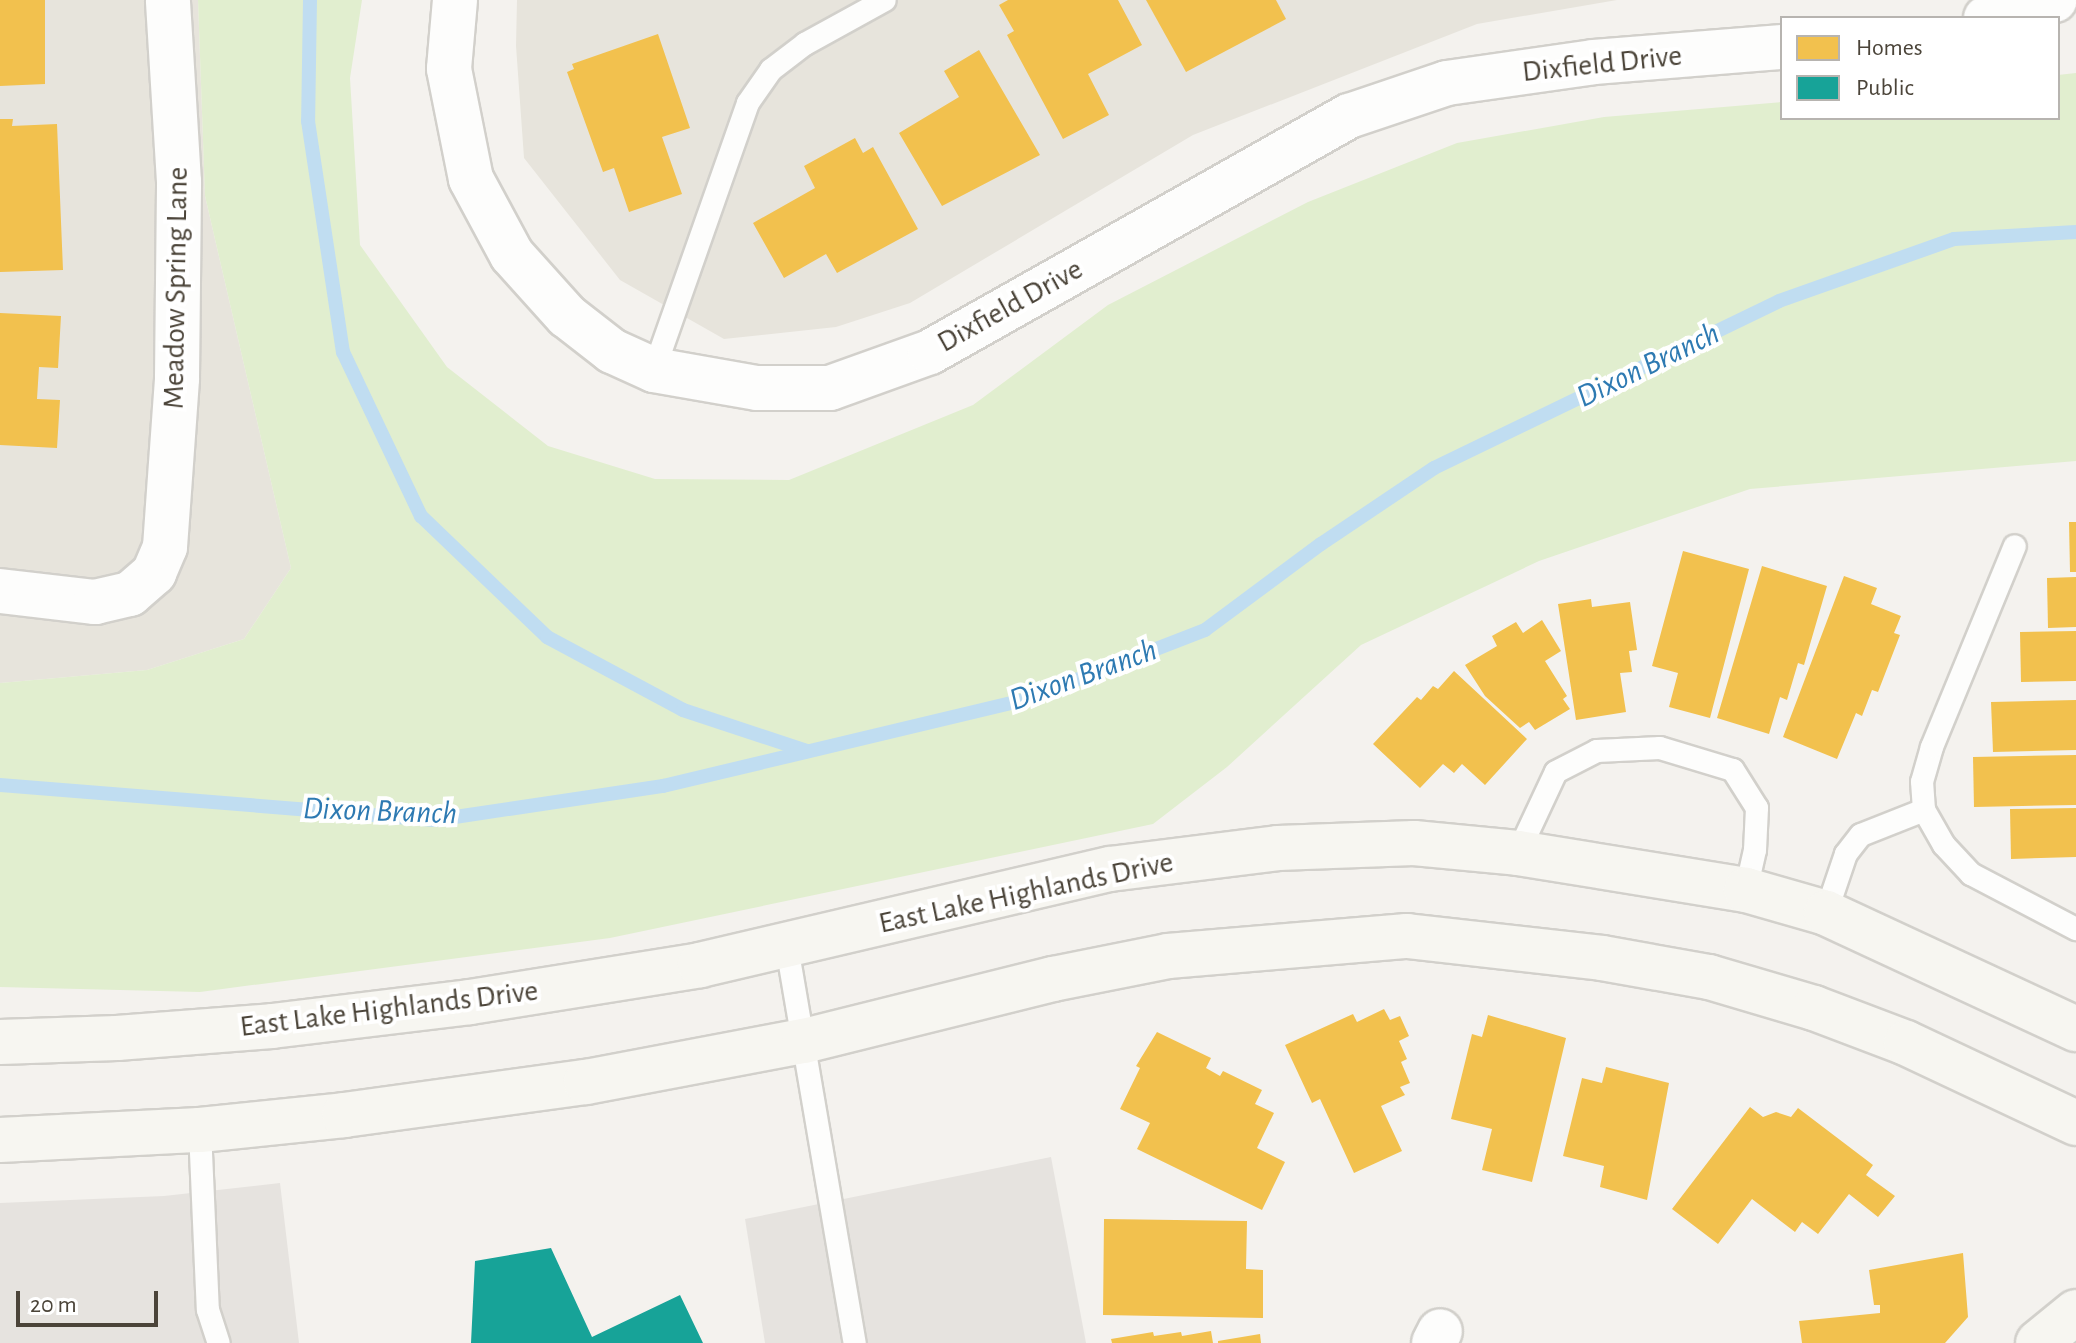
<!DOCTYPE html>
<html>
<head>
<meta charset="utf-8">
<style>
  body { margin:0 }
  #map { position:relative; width:2076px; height:1343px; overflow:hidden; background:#f4f2ee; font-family:"Alegreya Sans",sans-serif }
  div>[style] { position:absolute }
  .residential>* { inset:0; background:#e7e4dc }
  .green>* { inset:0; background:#e1eecf }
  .parking>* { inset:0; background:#e6e3df }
  .homes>* { inset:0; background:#f2c14e }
  .public>* { inset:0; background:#17a398 }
  .stream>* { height:14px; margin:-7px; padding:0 7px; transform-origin:7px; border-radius:7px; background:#c0ddf1 }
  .roads { filter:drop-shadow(2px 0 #d2d0cb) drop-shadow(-2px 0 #d2d0cb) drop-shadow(0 2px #d2d0cb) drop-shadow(0 -2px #d2d0cb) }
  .service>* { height:22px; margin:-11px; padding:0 11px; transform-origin:11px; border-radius:11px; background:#fdfdfc }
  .minor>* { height:44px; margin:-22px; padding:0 22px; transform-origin:22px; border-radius:22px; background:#fdfdfc }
  .secondary>* { height:44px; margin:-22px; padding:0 22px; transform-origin:22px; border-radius:22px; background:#f7f6f1 }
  span { translate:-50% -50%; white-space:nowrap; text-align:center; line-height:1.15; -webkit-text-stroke:8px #fff; paint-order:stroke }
  .street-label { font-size:30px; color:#4b4439 }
  .water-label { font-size:32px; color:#2e7ab2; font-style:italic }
  .legend { position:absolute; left:1780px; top:16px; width:280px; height:104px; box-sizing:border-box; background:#fff; border:2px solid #b7b4b0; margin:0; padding:10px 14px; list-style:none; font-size:24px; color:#4b4439 }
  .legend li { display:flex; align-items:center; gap:16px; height:40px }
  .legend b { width:40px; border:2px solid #b7b4b0 }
  .scale { position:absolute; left:16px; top:1291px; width:142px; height:36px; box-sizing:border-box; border:4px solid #4b4439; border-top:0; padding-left:10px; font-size:24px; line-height:28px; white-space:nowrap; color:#4b4439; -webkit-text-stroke:6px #fff; paint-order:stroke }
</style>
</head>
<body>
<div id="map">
  <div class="residential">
    <i style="clip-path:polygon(0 0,198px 0,205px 196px,291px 568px,244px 639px,147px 670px,0 683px)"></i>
    <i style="clip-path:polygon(517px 0,1617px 0,1477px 24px,1193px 135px,910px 303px,836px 327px,724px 339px,620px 280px,524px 158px,516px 46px)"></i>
  </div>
  <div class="green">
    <i style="clip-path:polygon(198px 0,362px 0,350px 78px,360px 245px,447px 367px,548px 446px,655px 479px,789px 480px,973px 405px,1108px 305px,1308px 202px,1457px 143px,1604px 117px,1782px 102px,1782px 118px,2058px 118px,2058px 75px,2076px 73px,2076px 461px,1750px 489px,1539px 561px,1361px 645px,1227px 767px,1153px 824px,610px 938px,200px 992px,0 987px,0 683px,147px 670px,244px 639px,291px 568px,205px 196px)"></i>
  </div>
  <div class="parking">
    <i style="clip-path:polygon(1051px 1157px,1086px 1343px,765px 1343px,745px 1219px)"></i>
    <i style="clip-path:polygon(280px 1183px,299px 1343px,0 1343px,0 1203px,164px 1196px)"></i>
  </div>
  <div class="homes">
    <i style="clip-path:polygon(0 0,45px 0,45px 84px,0 86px)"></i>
    <i style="clip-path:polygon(1008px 0,1118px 0,1142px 45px,1088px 74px,1109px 115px,1063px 139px,1007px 35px,1014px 31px,999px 5px)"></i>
    <i style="clip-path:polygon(1146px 0,1276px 0,1286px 19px,1186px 72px)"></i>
    <i style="clip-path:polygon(658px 34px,690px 128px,662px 137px,682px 194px,629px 212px,614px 168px,603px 172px,567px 72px,574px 69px,572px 64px)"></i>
    <i style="clip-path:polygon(979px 50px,1040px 155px,942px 206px,899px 133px,959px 97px,944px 71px)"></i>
    <i style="clip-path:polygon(0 119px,13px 119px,12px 126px,57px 124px,63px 270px,0 272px)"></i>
    <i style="clip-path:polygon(855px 138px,863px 153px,873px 147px,918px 229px,837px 273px,826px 254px,784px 278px,753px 223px,815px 188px,804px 166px)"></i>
    <i style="clip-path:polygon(0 313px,61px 316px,58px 368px,39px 367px,37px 399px,60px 400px,57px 448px,0 445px)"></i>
    <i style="clip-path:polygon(2069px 522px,2076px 522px,2076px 572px,2070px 572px)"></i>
    <i style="clip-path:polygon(1683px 551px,1749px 569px,1710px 718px,1669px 707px,1678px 673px,1652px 666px)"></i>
    <i style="clip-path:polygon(1762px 566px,1827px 586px,1804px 665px,1798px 663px,1787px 700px,1780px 697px,1769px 734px,1717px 718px)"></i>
    <i style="clip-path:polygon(1844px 576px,1877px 588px,1871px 604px,1901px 616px,1894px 633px,1900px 635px,1878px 692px,1872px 690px,1862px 716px,1856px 713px,1837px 759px,1783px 737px)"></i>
    <i style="clip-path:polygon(2076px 577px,2076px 627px,2048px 628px,2047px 578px)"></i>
    <i style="clip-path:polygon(1591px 599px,1592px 607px,1630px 602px,1637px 650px,1629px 651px,1632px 672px,1620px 673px,1626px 712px,1576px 720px,1558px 604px)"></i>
    <i style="clip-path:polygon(1542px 620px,1561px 651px,1545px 661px,1567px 696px,1563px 699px,1570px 709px,1535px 730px,1529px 722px,1520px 728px,1485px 696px,1465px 665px,1497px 646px,1492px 636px,1516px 622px,1523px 633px)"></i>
    <i style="clip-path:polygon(2076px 631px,2076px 681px,2021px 682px,2020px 632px)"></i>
    <i style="clip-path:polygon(1454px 671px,1527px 739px,1485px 785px,1462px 764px,1454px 773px,1443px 764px,1420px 788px,1373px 744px,1417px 697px,1421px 700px,1433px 686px,1438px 689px)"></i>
    <i style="clip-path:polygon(2076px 700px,2076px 750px,1993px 752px,1991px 702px)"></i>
    <i style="clip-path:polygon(2076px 755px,2076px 805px,1974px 807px,1973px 757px)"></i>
    <i style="clip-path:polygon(2076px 808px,2076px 857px,2011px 859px,2010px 809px)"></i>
    <i style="clip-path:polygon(1384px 1009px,1390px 1020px,1400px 1016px,1409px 1036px,1399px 1041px,1407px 1059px,1401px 1062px,1410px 1083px,1400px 1087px,1405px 1095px,1381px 1106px,1402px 1151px,1354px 1173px,1320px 1099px,1312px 1103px,1285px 1045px,1353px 1014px,1357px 1022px)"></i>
    <i style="clip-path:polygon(1488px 1015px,1566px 1038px,1532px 1182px,1482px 1170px,1492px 1129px,1451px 1119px,1472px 1034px,1482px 1037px)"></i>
    <i style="clip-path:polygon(1157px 1032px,1211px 1058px,1206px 1068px,1220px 1076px,1223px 1071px,1262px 1090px,1255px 1104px,1274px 1113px,1257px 1148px,1285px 1162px,1262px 1210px,1137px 1149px,1150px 1123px,1120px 1109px,1140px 1068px,1136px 1066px)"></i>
    <i style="clip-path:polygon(1606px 1067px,1669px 1083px,1647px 1200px,1600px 1187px,1604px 1166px,1563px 1156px,1582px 1078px,1602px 1083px)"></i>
    <i style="clip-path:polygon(1750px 1107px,1763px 1117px,1776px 1112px,1791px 1117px,1798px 1108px,1873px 1165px,1866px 1175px,1895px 1196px,1878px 1217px,1849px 1194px,1818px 1234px,1802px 1222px,1795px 1232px,1752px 1199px,1718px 1244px,1672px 1209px)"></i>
    <i style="clip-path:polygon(1104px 1219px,1247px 1221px,1246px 1269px,1263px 1270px,1263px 1318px,1103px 1315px)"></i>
    <i style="clip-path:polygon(1963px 1253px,1968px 1317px,1945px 1343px,1802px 1343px,1799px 1321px,1880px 1313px,1880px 1305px,1874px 1305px,1869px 1270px)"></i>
    <i style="clip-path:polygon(1211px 1331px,1213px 1343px,1112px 1343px,1111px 1339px,1153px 1332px,1154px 1336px,1181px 1332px,1182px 1336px)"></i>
    <i style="clip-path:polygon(1260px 1334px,1261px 1343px,1218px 1343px,1218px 1341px)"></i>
  </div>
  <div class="public">
    <i style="clip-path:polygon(551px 1248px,592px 1337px,680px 1295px,703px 1343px,471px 1343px,475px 1261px)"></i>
  </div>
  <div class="stream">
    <i style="left:310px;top:0;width:121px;rotate:90.9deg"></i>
    <i style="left:308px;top:121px;width:234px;rotate:81.4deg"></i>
    <i style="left:343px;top:352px;width:182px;rotate:64.6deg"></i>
    <i style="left:421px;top:516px;width:175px;rotate:43.8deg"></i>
    <i style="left:547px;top:637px;width:154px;rotate:28.2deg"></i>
    <i style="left:683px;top:710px;width:131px;rotate:18.3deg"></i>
    <i style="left:0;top:785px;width:436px;rotate:4.6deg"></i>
    <i style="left:435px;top:820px;width:231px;rotate:-8.5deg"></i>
    <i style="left:663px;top:786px;width:374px;rotate:-13.4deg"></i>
    <i style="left:1027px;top:699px;width:191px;rotate:-21.2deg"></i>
    <i style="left:1205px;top:630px;width:144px;rotate:-36.6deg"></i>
    <i style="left:1321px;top:544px;width:136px;rotate:-33.9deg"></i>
    <i style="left:1434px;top:468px;width:383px;rotate:-25.8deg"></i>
    <i style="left:1779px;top:301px;width:186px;rotate:-19.5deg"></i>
    <i style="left:1954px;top:239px;width:122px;rotate:-3.3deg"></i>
  </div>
  <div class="roads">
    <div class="service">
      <i style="left:654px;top:370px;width:283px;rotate:-70.6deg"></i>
      <i style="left:748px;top:103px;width:40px;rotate:-55.1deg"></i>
      <i style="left:771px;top:70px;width:43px;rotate:-37.4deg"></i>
      <i style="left:805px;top:44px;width:91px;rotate:-28.8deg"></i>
      <i style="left:1924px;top:810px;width:40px;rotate:60.3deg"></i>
      <i style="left:1944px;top:845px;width:40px;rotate:47deg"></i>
      <i style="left:1971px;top:874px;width:119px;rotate:27.6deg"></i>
      <i style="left:1518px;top:853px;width:89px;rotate:-64.9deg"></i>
      <i style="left:1556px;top:772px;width:46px;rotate:-27.1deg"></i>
      <i style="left:1597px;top:751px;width:63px;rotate:-2.7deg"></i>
      <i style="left:1660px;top:748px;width:76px;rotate:16.8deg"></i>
      <i style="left:1733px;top:770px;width:45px;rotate:57.7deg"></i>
      <i style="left:1757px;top:808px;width:42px;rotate:92.7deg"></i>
      <i style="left:1755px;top:850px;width:41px;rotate:102.7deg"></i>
      <i style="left:1826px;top:913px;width:62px;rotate:-71.3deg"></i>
      <i style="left:1846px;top:854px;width:24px;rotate:-52deg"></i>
      <i style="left:1861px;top:835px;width:68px;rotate:-21.6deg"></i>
      <i style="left:1924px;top:810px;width:28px;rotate:-94deg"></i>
      <i style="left:1922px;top:782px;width:36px;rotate:-74deg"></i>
      <i style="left:1932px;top:747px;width:217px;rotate:-67.6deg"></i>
      <i style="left:787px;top:947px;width:402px;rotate:80.3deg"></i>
      <i style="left:200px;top:1130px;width:180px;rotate:87.5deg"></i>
      <i style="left:208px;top:1310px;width:35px;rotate:72deg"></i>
    </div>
    <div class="minor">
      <i style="left:455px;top:0;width:69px;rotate:95deg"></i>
      <i style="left:449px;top:69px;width:112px;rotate:78.7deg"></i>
      <i style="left:471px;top:179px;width:86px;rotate:61.7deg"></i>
      <i style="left:512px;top:255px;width:82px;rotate:48deg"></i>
      <i style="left:567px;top:316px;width:57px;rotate:37.9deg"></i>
      <i style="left:612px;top:351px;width:46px;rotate:24.3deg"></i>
      <i style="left:654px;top:370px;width:105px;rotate:9.9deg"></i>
      <i style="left:757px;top:388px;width:73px"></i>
      <i style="left:830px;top:388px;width:106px;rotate:-19.8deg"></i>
      <i style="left:930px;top:352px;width:481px;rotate:-29.4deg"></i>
      <i style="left:1349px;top:116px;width:103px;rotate:-18.6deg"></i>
      <i style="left:1447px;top:83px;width:148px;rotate:-8.1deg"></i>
      <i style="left:1594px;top:62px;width:189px;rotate:-4.6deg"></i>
      <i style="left:1986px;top:18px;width:71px;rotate:-14.6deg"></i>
      <i style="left:0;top:591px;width:96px;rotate:6.6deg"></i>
      <i style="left:95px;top:602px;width:36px;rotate:-13deg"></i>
      <i style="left:130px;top:594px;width:32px;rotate:-41deg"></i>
      <i style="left:154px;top:573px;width:28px;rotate:-67deg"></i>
      <i style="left:165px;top:547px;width:169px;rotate:-85.9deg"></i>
      <i style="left:177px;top:378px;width:196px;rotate:-89.4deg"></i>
      <i style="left:179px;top:182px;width:182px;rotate:-93.5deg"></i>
      <i style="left:1434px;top:1343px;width:13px;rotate:-63deg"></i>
    </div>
    <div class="secondary">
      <i style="left:0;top:1042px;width:117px;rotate:-2deg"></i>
      <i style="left:117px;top:1038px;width:155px;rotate:-4.4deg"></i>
      <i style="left:272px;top:1026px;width:199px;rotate:-6.9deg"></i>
      <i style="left:470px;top:1002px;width:233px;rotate:-9.1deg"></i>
      <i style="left:700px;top:965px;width:421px;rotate:-13.2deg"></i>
      <i style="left:1110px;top:869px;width:169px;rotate:-7.1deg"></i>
      <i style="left:1278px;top:848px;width:136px;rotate:-2.1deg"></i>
      <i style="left:1414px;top:843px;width:104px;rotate:5.5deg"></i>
      <i style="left:1518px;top:853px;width:231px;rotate:9.2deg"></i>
      <i style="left:1746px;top:890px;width:83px;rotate:16deg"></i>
      <i style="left:1826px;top:913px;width:276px;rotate:24.9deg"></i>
      <i style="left:0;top:1140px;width:200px;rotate:-2.9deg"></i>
      <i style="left:200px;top:1130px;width:145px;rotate:-5.9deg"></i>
      <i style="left:344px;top:1115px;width:244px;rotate:-7.8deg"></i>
      <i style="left:586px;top:1082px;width:222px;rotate:-10.7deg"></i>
      <i style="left:804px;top:1041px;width:257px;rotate:-14deg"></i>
      <i style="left:1053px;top:979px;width:117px;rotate:-11.3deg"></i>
      <i style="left:1168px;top:956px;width:240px;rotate:-4.8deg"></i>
      <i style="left:1407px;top:936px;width:196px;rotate:6.4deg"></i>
      <i style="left:1602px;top:958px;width:109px;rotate:10.1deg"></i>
      <i style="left:1709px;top:977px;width:109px;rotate:16.4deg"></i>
      <i style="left:1814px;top:1008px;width:98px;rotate:20.8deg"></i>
      <i style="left:1906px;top:1043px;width:188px;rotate:25.2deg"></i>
      <i style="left:2038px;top:1343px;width:49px;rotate:-39.2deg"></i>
    </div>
  </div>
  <div class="street-label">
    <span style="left:1602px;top:64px;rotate:-6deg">Dixfield Drive</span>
    <span style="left:176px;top:288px;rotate:-89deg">Meadow Spring Lane</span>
    <span style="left:1010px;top:306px;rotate:-29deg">Dixfield Drive</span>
    <span style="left:1026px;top:893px;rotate:-12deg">East Lake Highlands Drive</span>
    <span style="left:389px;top:1009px;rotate:-7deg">East Lake Highlands Drive</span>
  </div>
  <div class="water-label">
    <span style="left:1648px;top:365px;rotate:-26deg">Dixon Branch</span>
    <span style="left:1083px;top:675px;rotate:-20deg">Dixon Branch</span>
    <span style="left:380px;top:811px;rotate:2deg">Dixon Branch</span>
  </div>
  <ul class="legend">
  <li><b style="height:22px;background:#f2c14e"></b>Homes</li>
  <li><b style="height:22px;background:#17a398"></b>Public</li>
  </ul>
  <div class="scale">20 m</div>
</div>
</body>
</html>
